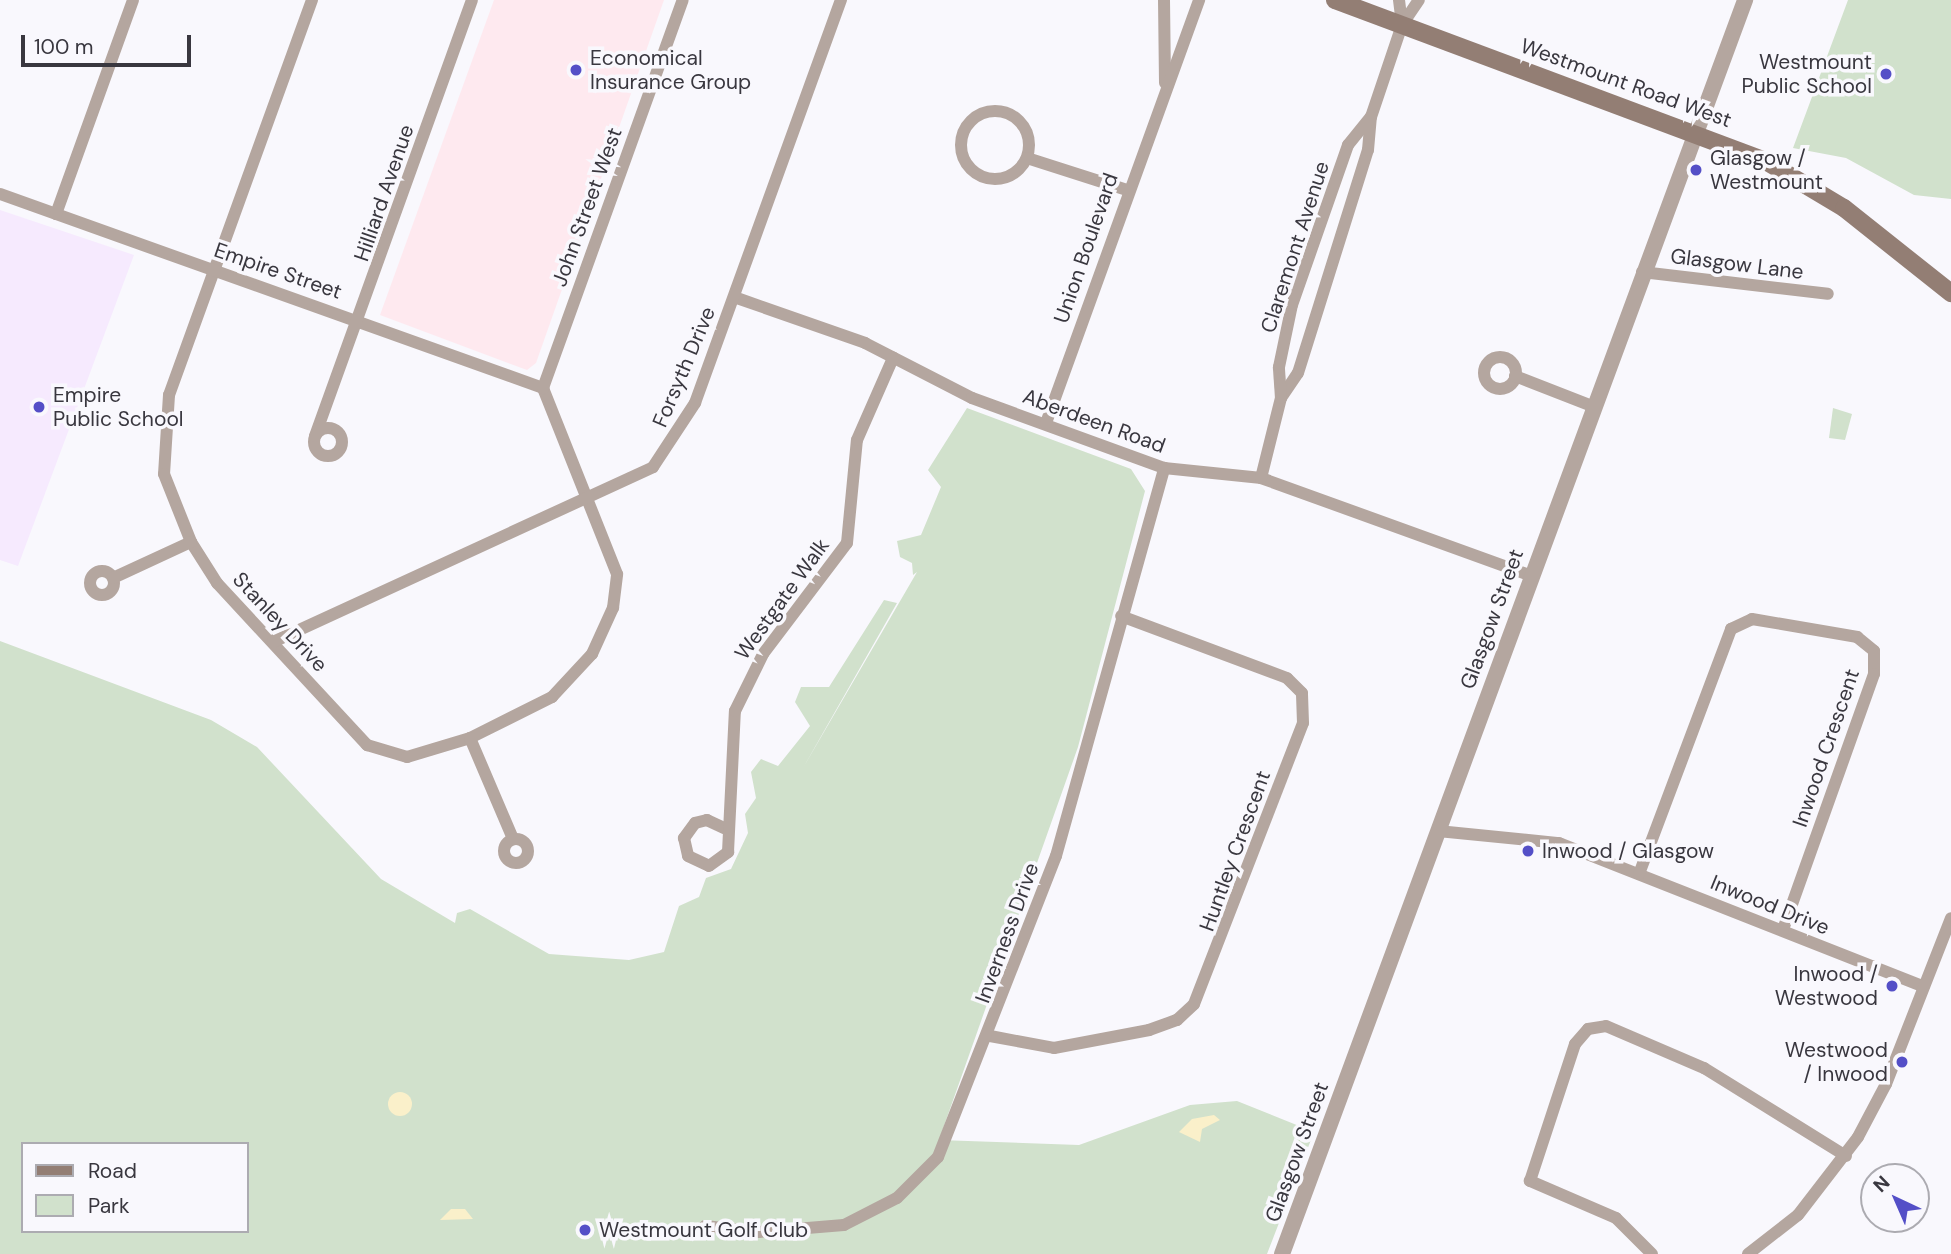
<!DOCTYPE html>
<html>
<head>
<meta charset="utf-8">
<style>
  body { margin:0 }
  #map { position:relative; width:1951px; height:1254px; overflow:hidden; background:#f9f8fd; font-family:"DM Sans",sans-serif }
  div>[style] { position:absolute }
  .commercial>* { inset:0; background:#fee9ef }
  .education>* { inset:0; background:#f6eafe }
  .green>* { inset:0; background:#d1e1cc }
  .sand>* { inset:0; background:#faf0ca }
  .round { border-radius:50% }
  .minor>* { height:12px; margin:-6px; padding:0 6px; transform-origin:6px; border-radius:6px; background:#b4a69f }
  .minor>.ring { margin:-6px; padding:0; box-sizing:content-box; background:none; border:12px solid #b4a69f; border-radius:50% }
  .tertiary>* { height:16px; margin:-8px; padding:0 8px; transform-origin:8px; border-radius:8px; background:#b4a69f }
  .secondary>* { height:18px; margin:-9px; padding:0 9px; transform-origin:9px; border-radius:9px; background:#937e74 }
  .dots>* { width:19px; height:19px; translate:-50% -50%; box-sizing:border-box; border:4px solid #f9f8fd; border-radius:50% }
  span { translate:-50% -50%; white-space:nowrap; text-align:center; line-height:1.15; -webkit-text-stroke:7px #f9f8fd; paint-order:stroke }
  .poi-label { font-size:21px; color:#39373f }
  .left { translate:0 -50%; text-align:left }
  .right { translate:-100% -50%; text-align:right }
  .street-label { font-size:21px; color:#39373f }
  .legend { position:absolute; left:21px; top:1142px; width:228px; height:91px; box-sizing:border-box; background:#f9f8fd; border:2px solid #acabb1; margin:0; padding:9px 12px; list-style:none; font-size:21px; color:#39373f }
  .legend li { display:flex; align-items:center; gap:14px; height:35px }
  .legend b { width:35px; border:2px solid #acabb1 }
  .north { position:absolute; left:1860px; top:1163px; width:70px; height:70px; box-sizing:border-box; background:#f9f8fd; border:2px solid #acabb1; border-radius:50%; rotate:316deg; font-size:19px; font-weight:700; line-height:28px; text-align:center; color:#39373f }
  .north::after { content:''; display:block; margin:auto; width:24px; height:32px; background:#544fc7; clip-path:polygon(50% 0,100% 100%,50% 72%,0 100%) }
  .scale { position:absolute; left:21px; top:35px; width:170px; height:32px; box-sizing:border-box; border:4px solid #39373f; border-top:0; padding-left:9px; font-size:21px; line-height:24px; white-space:nowrap; color:#39373f; -webkit-text-stroke:5px #f9f8fd; paint-order:stroke }
</style>
</head>
<body>
<div id="map">
  <div class="commercial">
    <i style="clip-path:polygon(494px 0,664px 0,536px 363px,527px 370px,380px 315px)"></i>
  </div>
  <div class="education">
    <i style="clip-path:polygon(0 210px,134px 255px,18px 566px,0 560px)"></i>
  </div>
  <div class="green">
    <i style="clip-path:polygon(1848px 0,1951px 0,1951px 199px,1914px 195px,1846px 158px,1793px 148px)"></i>
    <i style="clip-path:polygon(evenodd,967px 408px,1131px 469px,1145px 491px,1078px 747px,939px 1140px,1079px 1145px,1190px 1105px,1237px 1101px,1314px 1132px,1267px 1254px,0 1254px,0 641px,211px 720px,257px 747px,381px 879px,455px 923px,457px 913px,470px 909px,549px 954px,629px 960px,664px 952px,679px 906px,699px 897px,706px 878px,731px 869px,748px 833px,745px 814px,756px 798px,751px 772px,761px 759px,778px 766px,810px 726px,795px 702px,801px 687px,829px 687px,884px 600px,897px 603px,803px 768px,917px 572px,913px 575px,912px 563px,900px 557px,897px 541px,921px 535px,941px 487px,928px 470px,967px 408px,23px 1144px,247px 1144px,247px 1231px,23px 1231px,23px 1144px)"></i>
    <i style="clip-path:polygon(1833px 408px,1852px 414px,1845px 440px,1829px 438px)"></i>
  </div>
  <div class="sand">
    <i class="round" style="left:388px;top:1092px;width:24px;height:24px"></i>
    <i style="clip-path:polygon(1214px 1115px,1220px 1120px,1202px 1129px,1200px 1142px,1179px 1132px,1192px 1119px)"></i>
    <i style="clip-path:polygon(451px 1209px,465px 1209px,473px 1219px,440px 1220px)"></i>
  </div>
  <div class="minor">
    <i style="left:312px;top:0;width:420px;rotate:109.9deg"></i>
    <i style="left:169px;top:395px;width:79px;rotate:93.6deg"></i>
    <i style="left:164px;top:474px;width:73px;rotate:68.3deg"></i>
    <i style="left:191px;top:542px;width:49px;rotate:57.6deg"></i>
    <i style="left:217px;top:583px;width:221px;rotate:47.2deg"></i>
    <i style="left:367px;top:745px;width:42px;rotate:16.7deg"></i>
    <i style="left:407px;top:757px;width:66px;rotate:-16.8deg"></i>
    <i style="left:470px;top:738px;width:92px;rotate:-26.6deg"></i>
    <i style="left:552px;top:697px;width:59px;rotate:-47.1deg"></i>
    <i style="left:592px;top:654px;width:51px;rotate:-65.5deg"></i>
    <i style="left:613px;top:608px;width:34px;rotate:-83deg"></i>
    <i style="left:617px;top:574px;width:200px;rotate:-111.7deg"></i>
    <i style="left:1164px;top:0;width:83px;rotate:89.3deg"></i>
    <i style="left:1399px;top:0;width:25px;rotate:83deg"></i>
    <i class="ring" style="left:961px;top:111px;width:56px;height:56px"></i>
    <i style="left:1027px;top:158px;width:105px;rotate:17.7deg"></i>
    <i style="left:0;top:194px;width:577px;rotate:19.66deg"></i>
    <i style="left:56px;top:214px;width:227px;rotate:-70.2deg"></i>
    <i style="left:1642px;top:272px;width:187px;rotate:6.7deg"></i>
    <i style="left:734px;top:297px;width:139px;rotate:19.3deg"></i>
    <i style="left:865px;top:343px;width:120px;rotate:27.2deg"></i>
    <i style="left:972px;top:398px;width:204px;rotate:20deg"></i>
    <i style="left:1164px;top:468px;width:98px;rotate:5.9deg"></i>
    <i style="left:1261px;top:478px;width:285px;rotate:19.9deg"></i>
    <i class="ring" style="left:1484px;top:357px;width:20px;height:20px"></i>
    <i style="left:1515px;top:376px;width:83px;rotate:21.3deg"></i>
    <i style="left:543px;top:388px;width:412px;rotate:-70.2deg"></i>
    <i style="left:1281px;top:398px;width:30px;rotate:-56deg"></i>
    <i style="left:1298px;top:373px;width:234px;rotate:-72.6deg"></i>
    <i style="left:1368px;top:150px;width:33px;rotate:-85deg"></i>
    <i style="left:1371px;top:117px;width:97px;rotate:-71.4deg"></i>
    <i style="left:1402px;top:25px;width:30px;rotate:-56deg"></i>
    <i style="left:1046px;top:423px;width:450px;rotate:-70.1deg"></i>
    <i class="ring" style="left:314px;top:428px;width:16px;height:16px"></i>
    <i style="left:315px;top:436px;width:463px;rotate:-70.2deg"></i>
    <i style="left:1261px;top:478px;width:82px;rotate:-76deg"></i>
    <i style="left:1281px;top:398px;width:31px;rotate:-94deg"></i>
    <i style="left:1279px;top:367px;width:63px;rotate:-78.2deg"></i>
    <i style="left:1292px;top:305px;width:170px;rotate:-70.7deg"></i>
    <i style="left:1348px;top:145px;width:36px;rotate:-51deg"></i>
    <i class="ring" style="left:90px;top:571px;width:12px;height:12px"></i>
    <i style="left:113px;top:578px;width:86px;rotate:-24.8deg"></i>
    <i style="left:273px;top:642px;width:418px;rotate:-24.7deg"></i>
    <i style="left:653px;top:467px;width:77px;rotate:-56.7deg"></i>
    <i style="left:695px;top:403px;width:429px;rotate:-70.1deg"></i>
    <i style="left:470px;top:738px;width:110px;rotate:66.9deg"></i>
    <i style="left:724px;top:828px;width:19px;rotate:-155deg"></i>
    <i style="left:707px;top:820px;width:12px;rotate:166deg"></i>
    <i style="left:695px;top:823px;width:19px;rotate:126deg"></i>
    <i style="left:684px;top:838px;width:18px;rotate:77deg"></i>
    <i style="left:688px;top:856px;width:23px;rotate:25deg"></i>
    <i style="left:709px;top:866px;width:24px;rotate:-36deg"></i>
    <i style="left:728px;top:852px;width:141px;rotate:-87.2deg"></i>
    <i style="left:735px;top:711px;width:64px;rotate:-63.8deg"></i>
    <i style="left:763px;top:654px;width:139px;rotate:-52.9deg"></i>
    <i style="left:847px;top:543px;width:103px;rotate:-84.5deg"></i>
    <i style="left:857px;top:440px;width:90px;rotate:-66.3deg"></i>
    <i style="left:1438px;top:831px;width:122px;rotate:5.7deg"></i>
    <i style="left:1559px;top:843px;width:392px;rotate:21.5deg"></i>
    <i class="ring" style="left:504px;top:839px;width:12px;height:12px"></i>
    <i style="left:1639px;top:874px;width:262px;rotate:-69.4deg"></i>
    <i style="left:1731px;top:629px;width:23px;rotate:-25deg"></i>
    <i style="left:1752px;top:619px;width:107px;rotate:9.7deg"></i>
    <i style="left:1857px;top:637px;width:22px;rotate:39deg"></i>
    <i style="left:1874px;top:651px;width:23px;rotate:90deg"></i>
    <i style="left:1874px;top:674px;width:272px;rotate:109.6deg"></i>
    <i style="left:990px;top:1036px;width:65px;rotate:10.6deg"></i>
    <i style="left:1054px;top:1048px;width:97px;rotate:-10.7deg"></i>
    <i style="left:1149px;top:1030px;width:30px;rotate:-20deg"></i>
    <i style="left:1177px;top:1020px;width:23px;rotate:-43deg"></i>
    <i style="left:1194px;top:1004px;width:301px;rotate:-68.8deg"></i>
    <i style="left:1303px;top:723px;width:30px;rotate:-92deg"></i>
    <i style="left:1302px;top:693px;width:21px;rotate:-135deg"></i>
    <i style="left:1287px;top:678px;width:177px;rotate:-159.5deg"></i>
    <i style="left:705px;top:1226px;width:54px;rotate:6.3deg"></i>
    <i style="left:759px;top:1232px;width:85px;rotate:-4.7deg"></i>
    <i style="left:844px;top:1225px;width:59px;rotate:-27deg"></i>
    <i style="left:897px;top:1198px;width:58px;rotate:-45deg"></i>
    <i style="left:938px;top:1157px;width:323px;rotate:-68.6deg"></i>
    <i style="left:1056px;top:856px;width:403px;rotate:-74.4deg"></i>
    <i style="left:1652px;top:1254px;width:51px;rotate:-135deg"></i>
    <i style="left:1616px;top:1218px;width:94px;rotate:-156.7deg"></i>
    <i style="left:1530px;top:1181px;width:144px;rotate:-71.8deg"></i>
    <i style="left:1575px;top:1044px;width:20px;rotate:-49deg"></i>
    <i style="left:1588px;top:1029px;width:18px;rotate:-9deg"></i>
    <i style="left:1606px;top:1026px;width:107px;rotate:23.2deg"></i>
    <i style="left:1704px;top:1068px;width:167px;rotate:31.8deg"></i>
    <i style="left:1748px;top:1254px;width:63px;rotate:-38deg"></i>
    <i style="left:1798px;top:1215px;width:98px;rotate:-52.4deg"></i>
    <i style="left:1858px;top:1137px;width:60px;rotate:-62.2deg"></i>
    <i style="left:1886px;top:1084px;width:178px;rotate:-68.6deg"></i>
  </div>
  <div class="tertiary">
    <i style="left:1282px;top:1254px;width:1337px;rotate:-69.73deg"></i>
  </div>
  <div class="secondary">
    <i style="left:1335px;top:0;width:458px;rotate:20.5deg"></i>
    <i style="left:1764px;top:160px;width:93px;rotate:31deg"></i>
    <i style="left:1844px;top:208px;width:137px;rotate:38.5deg"></i>
  </div>
  <div class="dots">
    <i style="left:576px;top:70px;background:#544fc7"></i>
    <i style="left:1886px;top:74px;background:#544fc7"></i>
    <i style="left:1696px;top:170px;background:#544fc7"></i>
    <i style="left:39px;top:407px;background:#544fc7"></i>
    <i style="left:1528px;top:851px;background:#544fc7"></i>
    <i style="left:1892px;top:986px;background:#544fc7"></i>
    <i style="left:1902px;top:1062px;background:#544fc7"></i>
    <i style="left:585px;top:1230px;background:#544fc7"></i>
  </div>
  <div class="poi-label">
    <span class="left" style="left:590px;top:70px">Economical<br>Insurance Group</span>
    <span class="right" style="left:1872px;top:74px">Westmount<br>Public School</span>
    <span class="left" style="left:1710px;top:170px">Glasgow /<br>Westmount</span>
    <span class="left" style="left:53px;top:407px">Empire<br>Public School</span>
    <span class="left" style="left:1542px;top:851px">Inwood / Glasgow</span>
    <span class="right" style="left:1878px;top:986px">Inwood /<br>Westwood</span>
    <span class="right" style="left:1888px;top:1062px">Westwood<br>/ Inwood</span>
    <span class="left" style="left:599px;top:1230px">Westmount Golf Club</span>
  </div>
  <div class="street-label">
    <span style="left:1626px;top:83px;rotate:20deg">Westmount Road West</span>
    <span style="left:384px;top:193px;rotate:-71deg">Hilliard Avenue</span>
    <span style="left:587px;top:207px;rotate:-70deg">John Street West</span>
    <span style="left:1295px;top:247px;rotate:-72deg">Claremont Avenue</span>
    <span style="left:1086px;top:248px;rotate:-71deg">Union Boulevard</span>
    <span style="left:1737px;top:264px;rotate:7deg">Glasgow Lane</span>
    <span style="left:278px;top:271px;rotate:19deg">Empire Street</span>
    <span style="left:684px;top:367px;rotate:-67deg">Forsyth Drive</span>
    <span style="left:1094px;top:421px;rotate:20deg">Aberdeen Road</span>
    <span style="left:782px;top:599px;rotate:-54deg">Westgate Walk</span>
    <span style="left:1492px;top:619px;rotate:-70deg">Glasgow Street</span>
    <span style="left:280px;top:622px;rotate:47deg">Stanley Drive</span>
    <span style="left:1826px;top:748px;rotate:-71deg">Inwood Crescent</span>
    <span style="left:1235px;top:851px;rotate:-70deg">Huntley Crescent</span>
    <span style="left:1770px;top:905px;rotate:22deg">Inwood Drive</span>
    <span style="left:1007px;top:933px;rotate:-70deg">Inverness Drive</span>
    <span style="left:1297px;top:1152px;rotate:-70deg">Glasgow Street</span>
  </div>
  <ul class="legend">
  <li><b style="height:9px;background:#937e74"></b>Road</li>
  <li><b style="height:19px;background:#d1e1cc"></b>Park</li>
  </ul>
  <div class="north">N</div>
  <div class="scale">100 m</div>
</div>
</body>
</html>
